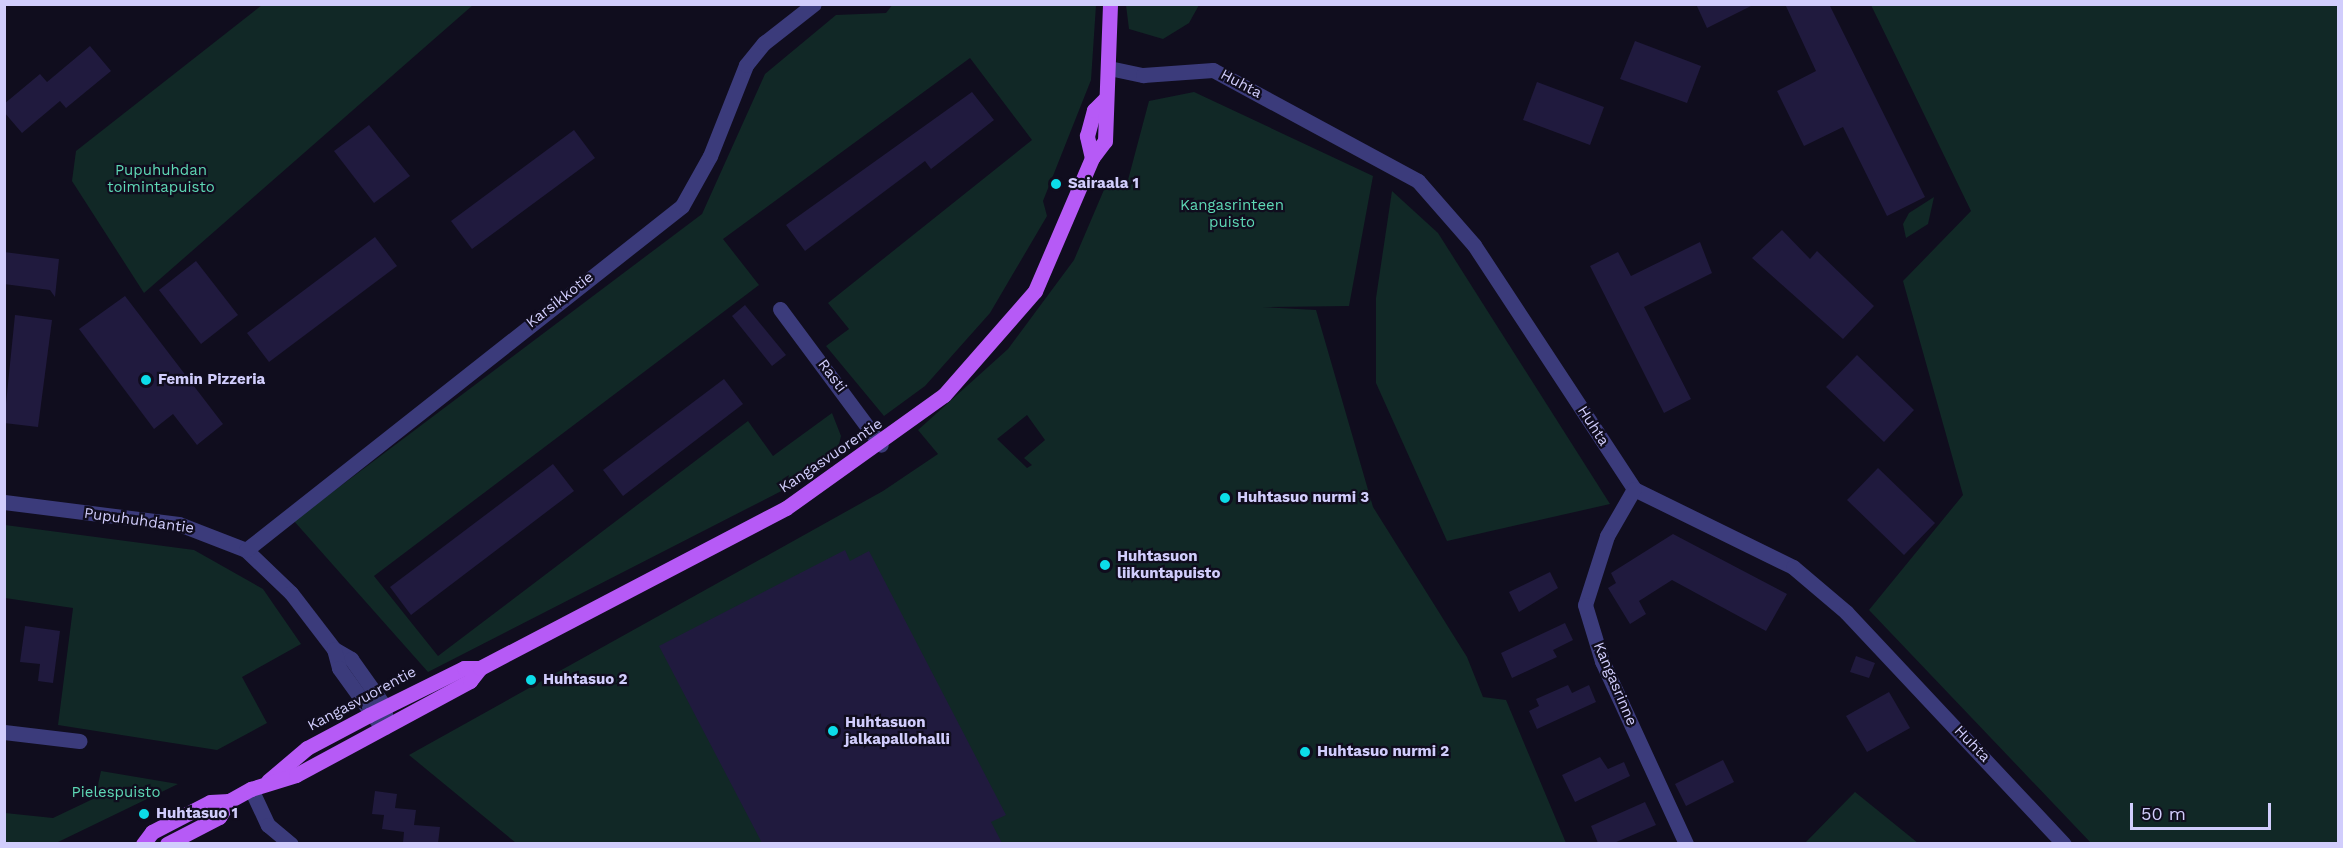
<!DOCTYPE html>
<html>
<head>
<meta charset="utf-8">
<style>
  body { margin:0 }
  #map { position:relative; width:2343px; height:848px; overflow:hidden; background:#100d1e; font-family:"Work Sans",sans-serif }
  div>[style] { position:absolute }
  .green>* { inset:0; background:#112826 }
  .building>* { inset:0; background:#201a3e }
  .minor>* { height:15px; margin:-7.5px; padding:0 7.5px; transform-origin:7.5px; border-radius:7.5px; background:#3b3b7b }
  .major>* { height:15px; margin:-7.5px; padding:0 7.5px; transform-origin:7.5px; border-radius:7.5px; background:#b65af6 }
  .dots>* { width:16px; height:16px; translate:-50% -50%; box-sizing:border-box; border:3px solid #100d1e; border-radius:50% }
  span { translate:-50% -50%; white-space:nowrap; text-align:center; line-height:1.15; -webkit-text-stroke:4.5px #100d1e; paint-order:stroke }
  .street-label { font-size:15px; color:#d1cdfc }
  .park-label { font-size:15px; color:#5ed8b5 }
  .poi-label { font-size:15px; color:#d1cdfc; font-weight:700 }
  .left { translate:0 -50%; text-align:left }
  .frame { position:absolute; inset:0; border:6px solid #d1cdfc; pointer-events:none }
  .scale { position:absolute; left:2130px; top:803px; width:141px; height:27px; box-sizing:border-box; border:3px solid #d1cdfc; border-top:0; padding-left:8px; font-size:18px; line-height:21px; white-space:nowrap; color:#d1cdfc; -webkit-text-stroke:4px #100d1e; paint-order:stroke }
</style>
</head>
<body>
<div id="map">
  <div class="green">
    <i style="clip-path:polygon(893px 4px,1096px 5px,1091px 80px,1043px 201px,1047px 216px,990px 313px,925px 386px,884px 416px,826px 346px,849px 329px,828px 303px,1032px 140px,970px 58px,723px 239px,759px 285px,374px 576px,438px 656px,748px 421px,773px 456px,832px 413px,841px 436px,836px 457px,797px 483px,428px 672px,294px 521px,702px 214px,765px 74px,836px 15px,886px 13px)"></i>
    <i style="clip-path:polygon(262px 5px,473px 5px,144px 293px,72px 181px,76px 151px)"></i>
    <i style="clip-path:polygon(1126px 5px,1126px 4px,1199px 5px,1189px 23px,1163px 39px,1129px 29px)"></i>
    <i style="clip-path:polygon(1871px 5px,2338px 5px,2338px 843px,2091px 843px,1869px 610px,1963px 495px,1903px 281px,1971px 211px)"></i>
    <i style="clip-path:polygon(evenodd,1194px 92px,1373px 176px,1349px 306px,1262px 307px,1316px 310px,1373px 507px,1467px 657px,1483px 697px,1506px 700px,1566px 843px,516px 843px,409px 755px,883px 491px,938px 454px,918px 430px,1008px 349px,1074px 260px,1109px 178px,1128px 180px,1149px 101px,1194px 92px,1027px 415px,1045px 440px,1024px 458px,1032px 465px,1027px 468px,997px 439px,1027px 415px)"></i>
    <i style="clip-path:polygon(1392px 191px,1438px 233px,1610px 504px,1447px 541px,1376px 383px,1376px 298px)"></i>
    <i style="clip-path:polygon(1934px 197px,1928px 224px,1906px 238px,1903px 224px,1909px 213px)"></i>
    <i style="clip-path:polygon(5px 525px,194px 550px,263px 589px,301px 644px,242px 677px,267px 723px,217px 750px,58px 725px,73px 608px,5px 598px)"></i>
    <i style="clip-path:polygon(101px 771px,178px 784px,56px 843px,5px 843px,5px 813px,53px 818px,95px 798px)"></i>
    <i style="clip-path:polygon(1855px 792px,1918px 843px,1805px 843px)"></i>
  </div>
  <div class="building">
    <i style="clip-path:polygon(1696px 4px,1755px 4px,1707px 28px)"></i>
    <i style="clip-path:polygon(1785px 4px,1829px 4px,1925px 197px,1887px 216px,1843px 127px,1804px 146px,1777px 91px,1816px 71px)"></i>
    <i style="clip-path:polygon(1635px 41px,1701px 66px,1687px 103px,1620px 79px)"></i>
    <i style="clip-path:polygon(90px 46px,111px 71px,66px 108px,60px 101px,22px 133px,4px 112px,4px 104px,40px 74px,47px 82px)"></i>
    <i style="clip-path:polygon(1537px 82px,1604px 107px,1590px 145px,1523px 120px)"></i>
    <i style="clip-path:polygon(972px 92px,994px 120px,931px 169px,925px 161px,805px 251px,786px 225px)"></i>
    <i style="clip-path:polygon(369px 125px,410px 176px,374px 203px,334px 151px)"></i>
    <i style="clip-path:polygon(574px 130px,595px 158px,472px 249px,451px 221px)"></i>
    <i style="clip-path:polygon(1782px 230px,1810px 259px,1817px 251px,1874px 306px,1843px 339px,1752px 258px)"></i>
    <i style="clip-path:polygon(375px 237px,397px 266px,269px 362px,247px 333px)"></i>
    <i style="clip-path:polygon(1700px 242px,1712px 273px,1644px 307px,1691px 399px,1664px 413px,1590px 266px,1618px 252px,1631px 276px)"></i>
    <i style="clip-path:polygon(4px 252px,59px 259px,55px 297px,50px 290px,4px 284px)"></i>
    <i style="clip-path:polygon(196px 261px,238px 315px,201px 344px,159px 290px)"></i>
    <i style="clip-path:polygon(125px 296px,223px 424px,197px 445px,173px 414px,154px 429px,79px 329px)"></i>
    <i style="clip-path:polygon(745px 305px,786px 355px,772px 366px,732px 316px)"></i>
    <i style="clip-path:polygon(15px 315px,52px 320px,38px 427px,4px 423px)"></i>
    <i style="clip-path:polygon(1857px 355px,1914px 410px,1884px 442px,1826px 387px)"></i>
    <i style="clip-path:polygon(724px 379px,743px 404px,623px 496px,603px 470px)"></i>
    <i style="clip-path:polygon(553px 464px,574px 491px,411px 615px,390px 587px)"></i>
    <i style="clip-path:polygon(1878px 468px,1935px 523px,1904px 555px,1847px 500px)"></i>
    <i style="clip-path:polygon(1673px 534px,1787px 594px,1766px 631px,1672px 580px,1639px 601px,1646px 614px,1630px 624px,1608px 588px,1616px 583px,1611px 573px)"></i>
    <i style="clip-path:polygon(845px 550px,850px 561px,869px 551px,1006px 815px,991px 822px,1002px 843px,762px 843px,659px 646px)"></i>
    <i style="clip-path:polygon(1550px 572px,1558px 588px,1519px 612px,1509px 592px)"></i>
    <i style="clip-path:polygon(1565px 623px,1573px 640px,1553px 650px,1557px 657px,1512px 678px,1501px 653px)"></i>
    <i style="clip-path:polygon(25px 626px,60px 631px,53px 683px,38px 681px,40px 664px,20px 662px)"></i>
    <i style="clip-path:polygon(1856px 656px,1875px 663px,1869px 678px,1850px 672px)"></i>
    <i style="clip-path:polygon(1568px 685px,1572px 693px,1589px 685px,1596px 702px,1537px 729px,1529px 711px,1539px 706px,1536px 699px)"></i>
    <i style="clip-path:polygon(1889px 692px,1910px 728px,1867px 752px,1846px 716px)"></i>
    <i style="clip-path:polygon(1600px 757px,1608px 769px,1624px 762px,1630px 776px,1575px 802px,1562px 775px)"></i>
    <i style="clip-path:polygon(1723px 760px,1734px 782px,1686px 806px,1675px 784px)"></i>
    <i style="clip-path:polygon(375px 791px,397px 794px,395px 808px,416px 810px,414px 825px,440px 827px,438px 843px,403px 843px,404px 832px,382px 829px,384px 815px,372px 814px)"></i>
    <i style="clip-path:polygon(1645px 802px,1656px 825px,1614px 843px,1598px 843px,1591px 826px)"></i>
  </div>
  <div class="minor">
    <i style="left:1109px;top:68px;width:35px;rotate:12deg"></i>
    <i style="left:1143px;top:75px;width:70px;rotate:-4.1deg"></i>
    <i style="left:1213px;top:70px;width:233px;rotate:28.4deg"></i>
    <i style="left:1418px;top:181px;width:85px;rotate:48.8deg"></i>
    <i style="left:1474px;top:245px;width:292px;rotate:56.7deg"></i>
    <i style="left:1634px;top:489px;width:177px;rotate:26.1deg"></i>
    <i style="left:1793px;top:567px;width:70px;rotate:40.3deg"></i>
    <i style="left:1846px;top:612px;width:318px;rotate:46.8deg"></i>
    <i style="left:780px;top:309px;width:169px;rotate:53.4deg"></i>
    <i style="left:1634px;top:489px;width:54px;rotate:119.9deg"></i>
    <i style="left:1607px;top:536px;width:72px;rotate:107.7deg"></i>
    <i style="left:1585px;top:605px;width:59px;rotate:73.1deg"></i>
    <i style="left:1602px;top:661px;width:201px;rotate:65.3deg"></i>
    <i style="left:4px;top:502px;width:176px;rotate:7.2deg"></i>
    <i style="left:179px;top:524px;width:72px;rotate:21.2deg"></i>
    <i style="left:246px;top:550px;width:62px;rotate:43.7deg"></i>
    <i style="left:291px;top:593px;width:71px;rotate:52.5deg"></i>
    <i style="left:334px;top:649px;width:20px;rotate:30deg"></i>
    <i style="left:351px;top:659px;width:59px;rotate:54.7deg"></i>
    <i style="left:385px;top:707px;width:20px;rotate:90deg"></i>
    <i style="left:246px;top:550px;width:555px;rotate:-38.27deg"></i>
    <i style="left:682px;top:206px;width:57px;rotate:-60.8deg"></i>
    <i style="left:710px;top:156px;width:98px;rotate:-68.4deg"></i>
    <i style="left:746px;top:65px;width:28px;rotate:-51deg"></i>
    <i style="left:764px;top:43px;width:63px;rotate:-38deg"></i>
    <i style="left:334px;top:649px;width:20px;rotate:75deg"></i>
    <i style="left:339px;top:668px;width:67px;rotate:54.2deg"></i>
    <i style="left:4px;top:732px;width:76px;rotate:6.8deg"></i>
    <i style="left:251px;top:789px;width:40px;rotate:65deg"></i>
    <i style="left:268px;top:825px;width:30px;rotate:40deg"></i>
  </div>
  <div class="major">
    <i style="left:1092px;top:158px;width:23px;rotate:-103deg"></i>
    <i style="left:1087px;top:136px;width:27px;rotate:-75deg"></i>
    <i style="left:1094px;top:110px;width:17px;rotate:-45deg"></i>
    <i style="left:268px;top:781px;width:51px;rotate:-40.2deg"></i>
    <i style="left:307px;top:748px;width:70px;rotate:-28deg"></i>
    <i style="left:369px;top:715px;width:106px;rotate:-26.3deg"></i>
    <i style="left:464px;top:668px;width:16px"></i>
    <i style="left:143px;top:844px;width:15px;rotate:-53deg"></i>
    <i style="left:152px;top:832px;width:65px;rotate:-27.3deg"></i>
    <i style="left:210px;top:802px;width:19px;rotate:-3deg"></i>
    <i style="left:167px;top:844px;width:59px;rotate:-27.4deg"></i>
    <i style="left:219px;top:817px;width:19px;rotate:-58deg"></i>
    <i style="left:229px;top:801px;width:25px;rotate:-29deg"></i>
    <i style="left:251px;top:789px;width:47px;rotate:-17.3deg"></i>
    <i style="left:296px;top:775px;width:198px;rotate:-28.4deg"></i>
    <i style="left:470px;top:681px;width:16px;rotate:-52deg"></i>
    <i style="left:480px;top:668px;width:345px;rotate:-27.6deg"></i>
    <i style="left:786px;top:508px;width:194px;rotate:-35.6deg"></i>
    <i style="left:944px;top:395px;width:138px;rotate:-48.8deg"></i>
    <i style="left:1035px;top:291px;width:145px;rotate:-66.8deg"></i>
    <i style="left:1092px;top:158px;width:21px;rotate:-53deg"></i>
    <i style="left:1105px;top:141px;width:137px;rotate:-87.9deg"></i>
  </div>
  <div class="dots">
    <i style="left:1056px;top:184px;background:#0cdce9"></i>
    <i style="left:146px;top:380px;background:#0cdce9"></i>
    <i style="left:1225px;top:498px;background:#0cdce9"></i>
    <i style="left:1105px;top:565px;background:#0cdce9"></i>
    <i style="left:531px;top:680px;background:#0cdce9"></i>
    <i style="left:833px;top:731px;background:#0cdce9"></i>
    <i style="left:1305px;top:752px;background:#0cdce9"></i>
    <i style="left:144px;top:814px;background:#0cdce9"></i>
  </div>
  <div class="street-label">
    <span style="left:1241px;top:84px;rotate:28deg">Huhta</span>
    <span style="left:560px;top:300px;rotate:-38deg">Karsikkotie</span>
    <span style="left:832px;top:376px;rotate:53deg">Rasti</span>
    <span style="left:1593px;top:426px;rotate:57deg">Huhta</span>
    <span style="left:831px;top:456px;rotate:-34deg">Kangasvuorentie</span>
    <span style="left:139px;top:521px;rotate:8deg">Pupuhuhdantie</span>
    <span style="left:1615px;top:684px;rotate:67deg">Kangasrinne</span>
    <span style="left:362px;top:699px;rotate:-28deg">Kangasvuorentie</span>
    <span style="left:1972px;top:744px;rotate:46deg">Huhta</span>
  </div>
  <div class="park-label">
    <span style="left:161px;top:179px">Pupuhuhdan<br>toimintapuisto</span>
    <span style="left:1232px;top:214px">Kangasrinteen<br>puisto</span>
    <span style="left:116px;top:793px">Pielespuisto</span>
  </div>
  <div class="poi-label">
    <span class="left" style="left:1068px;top:184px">Sairaala 1</span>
    <span class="left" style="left:158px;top:380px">Femin Pizzeria</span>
    <span class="left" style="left:1237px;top:498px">Huhtasuo nurmi 3</span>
    <span class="left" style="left:1117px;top:565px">Huhtasuon<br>liikuntapuisto</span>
    <span class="left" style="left:543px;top:680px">Huhtasuo 2</span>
    <span class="left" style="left:845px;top:731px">Huhtasuon<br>jalkapallohalli</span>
    <span class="left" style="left:1317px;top:752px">Huhtasuo nurmi 2</span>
    <span class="left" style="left:156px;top:814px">Huhtasuo 1</span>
  </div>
  <div class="frame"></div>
  <div class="scale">50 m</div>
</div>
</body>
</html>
